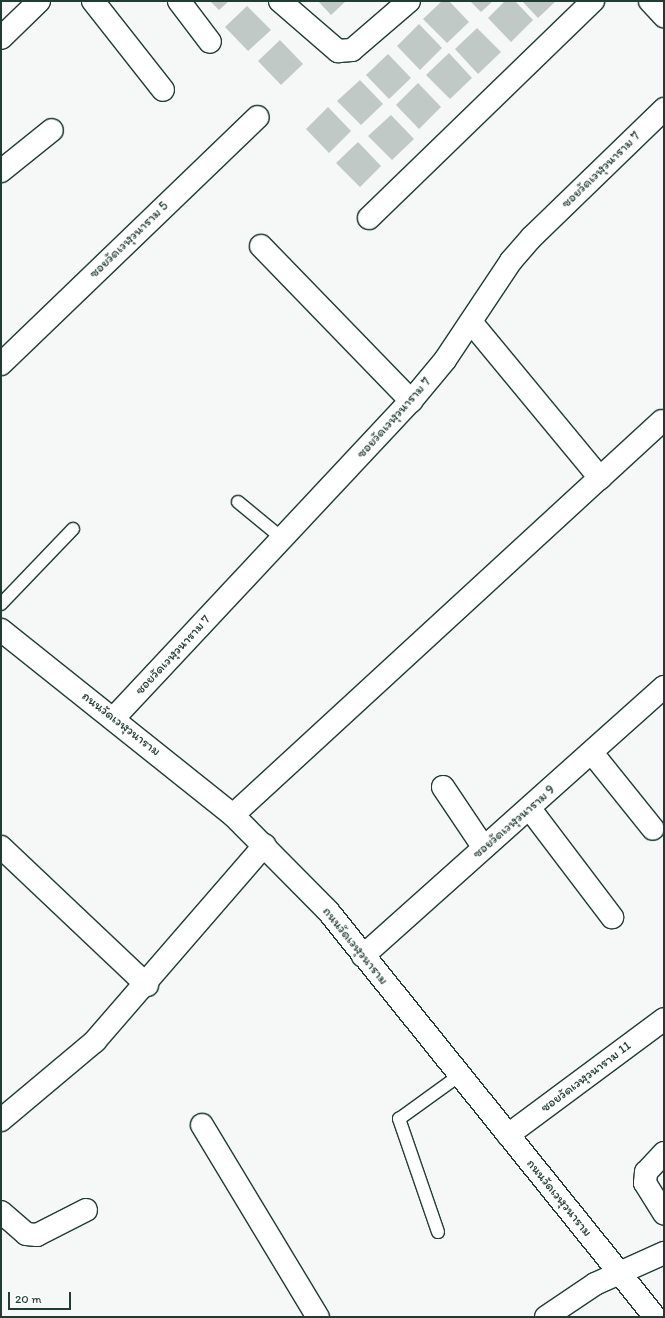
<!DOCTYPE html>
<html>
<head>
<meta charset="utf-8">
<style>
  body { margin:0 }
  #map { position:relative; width:665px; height:1318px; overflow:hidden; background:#f6f7f7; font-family:Itim,"Playpen Sans Thai",sans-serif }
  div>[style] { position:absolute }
  .building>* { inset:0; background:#c0c9c6 }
  .roads { filter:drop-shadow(1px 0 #1f3d34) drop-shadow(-1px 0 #1f3d34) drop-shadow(0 1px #1f3d34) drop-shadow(0 -1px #1f3d34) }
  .lane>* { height:12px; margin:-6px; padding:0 6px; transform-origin:6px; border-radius:6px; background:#fff }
  .street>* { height:22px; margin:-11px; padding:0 11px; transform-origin:11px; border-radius:11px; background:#fff }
  .secondary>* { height:22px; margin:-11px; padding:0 11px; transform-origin:11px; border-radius:11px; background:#fff }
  span { translate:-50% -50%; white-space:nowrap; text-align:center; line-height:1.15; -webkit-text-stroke:3px #fff; paint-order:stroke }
  .street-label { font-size:13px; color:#1f3d34 }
  .frame { position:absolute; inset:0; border:2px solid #1f3d34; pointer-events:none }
  .scale { position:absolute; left:8px; top:1292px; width:63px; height:18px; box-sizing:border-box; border:2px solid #1f3d34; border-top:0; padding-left:5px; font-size:12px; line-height:14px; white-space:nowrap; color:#1f3d34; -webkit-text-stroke:3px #fff; paint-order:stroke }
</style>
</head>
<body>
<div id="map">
  <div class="building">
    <i style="clip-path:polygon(210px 1px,229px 1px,219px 10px)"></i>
    <i style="clip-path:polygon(318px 1px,346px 1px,331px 15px)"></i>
    <i style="clip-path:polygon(442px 1px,449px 1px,469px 22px,447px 43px,423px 19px)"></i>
    <i style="clip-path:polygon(470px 1px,493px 1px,481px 12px)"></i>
    <i style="clip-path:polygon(505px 1px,515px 1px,533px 20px,511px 42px,488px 18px)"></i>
    <i style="clip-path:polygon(522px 1px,556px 1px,538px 18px)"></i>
    <i style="clip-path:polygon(247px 6px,271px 30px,248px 51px,225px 27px)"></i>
    <i style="clip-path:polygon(419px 24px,442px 48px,420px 70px,397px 46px)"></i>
    <i style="clip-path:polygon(477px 28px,501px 52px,478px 74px,455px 49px)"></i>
    <i style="clip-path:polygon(280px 40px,303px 64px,281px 85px,258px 61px)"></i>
    <i style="clip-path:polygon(449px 53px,472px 78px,450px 99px,426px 75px)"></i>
    <i style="clip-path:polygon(388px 54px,411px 78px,389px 99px,366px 75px)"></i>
    <i style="clip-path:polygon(360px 80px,383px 104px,361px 125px,337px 101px)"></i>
    <i style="clip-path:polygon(418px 83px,441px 107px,419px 129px,396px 105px)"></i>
    <i style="clip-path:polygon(328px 107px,351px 131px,329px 153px,306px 129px)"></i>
    <i style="clip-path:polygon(391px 115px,414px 139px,392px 160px,368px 136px)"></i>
    <i style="clip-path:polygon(358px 142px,381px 166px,360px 187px,336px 163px)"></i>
  </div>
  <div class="roads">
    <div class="lane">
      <i style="left:238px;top:502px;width:58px;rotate:39.4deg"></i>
      <i style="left:1px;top:604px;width:104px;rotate:-46.2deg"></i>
      <i style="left:438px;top:1232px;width:120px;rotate:-109deg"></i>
      <i style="left:399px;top:1119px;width:75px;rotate:-35.8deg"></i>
    </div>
    <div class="street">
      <i style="left:93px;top:1px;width:113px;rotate:51.8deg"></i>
      <i style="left:179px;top:1px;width:51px;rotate:52.9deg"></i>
      <i style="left:280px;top:1px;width:77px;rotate:40.8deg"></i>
      <i style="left:338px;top:51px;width:14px;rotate:-4deg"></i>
      <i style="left:352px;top:50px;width:75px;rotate:-40.7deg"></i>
      <i style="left:650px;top:1px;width:21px;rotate:47deg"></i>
      <i style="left:1px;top:38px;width:53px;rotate:-44.2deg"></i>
      <i style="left:1px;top:171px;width:65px;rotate:-38.8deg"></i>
      <i style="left:369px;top:218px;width:312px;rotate:-44.1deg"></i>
      <i style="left:261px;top:246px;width:216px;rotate:45.9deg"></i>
      <i style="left:1px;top:364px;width:356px;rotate:-43.9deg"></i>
      <i style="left:600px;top:478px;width:84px;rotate:-42.6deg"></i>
      <i style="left:113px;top:719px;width:436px;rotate:-46.9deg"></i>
      <i style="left:411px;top:401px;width:53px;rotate:-50.3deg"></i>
      <i style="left:445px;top:360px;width:119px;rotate:-56.3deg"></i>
      <i style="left:511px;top:261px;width:32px;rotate:-49deg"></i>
      <i style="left:532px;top:237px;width:184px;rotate:-44.1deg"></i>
      <i style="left:592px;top:753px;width:97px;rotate:51.2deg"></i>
      <i style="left:443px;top:787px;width:73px;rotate:56.1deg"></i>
      <i style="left:530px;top:809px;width:136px;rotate:52.8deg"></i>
      <i style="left:233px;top:815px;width:498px;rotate:-42.6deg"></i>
      <i style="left:600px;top:478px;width:202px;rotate:-129.6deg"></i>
      <i style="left:1px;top:847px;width:201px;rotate:43.4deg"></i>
      <i style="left:363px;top:956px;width:404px;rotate:-41.8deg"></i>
      <i style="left:1px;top:1120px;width:123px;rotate:-40deg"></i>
      <i style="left:95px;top:1041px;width:259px;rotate:-49.1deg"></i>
      <i style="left:202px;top:1125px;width:224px;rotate:58.9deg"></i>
      <i style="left:508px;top:1135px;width:194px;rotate:-36.6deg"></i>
      <i style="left:664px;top:1153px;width:26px;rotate:133deg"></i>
      <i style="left:646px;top:1172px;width:11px;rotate:95deg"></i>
      <i style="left:645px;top:1183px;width:36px;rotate:58deg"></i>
      <i style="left:1px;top:1212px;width:33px;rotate:41deg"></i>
      <i style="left:26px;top:1234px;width:11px;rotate:5deg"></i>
      <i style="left:37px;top:1235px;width:55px;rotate:-27deg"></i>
      <i style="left:546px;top:1317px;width:59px;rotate:-34deg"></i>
      <i style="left:595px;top:1284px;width:76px;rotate:-24.2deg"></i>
    </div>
    <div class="secondary">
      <i style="left:1px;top:630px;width:297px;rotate:38.6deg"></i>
      <i style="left:233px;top:815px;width:135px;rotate:45.3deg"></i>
      <i style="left:328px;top:911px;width:521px;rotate:51.15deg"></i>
    </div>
  </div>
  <div class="street-label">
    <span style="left:601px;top:170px;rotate:-44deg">ซอยวัดเวฬุวนาราม 7</span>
    <span style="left:129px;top:240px;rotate:-44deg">ซอยวัดเวฬุวนาราม 5</span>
    <span style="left:394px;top:418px;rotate:-48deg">ซอยวัดเวฬุวนาราม 7</span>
    <span style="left:173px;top:655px;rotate:-47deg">ซอยวัดเวฬุวนาราม 7</span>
    <span style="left:121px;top:724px;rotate:38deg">ถนนวัดเวฬุวนาราม</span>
    <span style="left:514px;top:822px;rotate:-41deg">ซอยวัดเวฬุวนาราม 9</span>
    <span style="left:355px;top:946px;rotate:51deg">ถนนวัดเวฬุวนาราม</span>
    <span style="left:586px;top:1077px;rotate:-37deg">ซอยวัดเวฬุวนาราม 11</span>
    <span style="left:559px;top:1198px;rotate:51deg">ถนนวัดเวฬุวนาราม</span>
  </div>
  <div class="frame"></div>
  <div class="scale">20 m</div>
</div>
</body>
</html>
